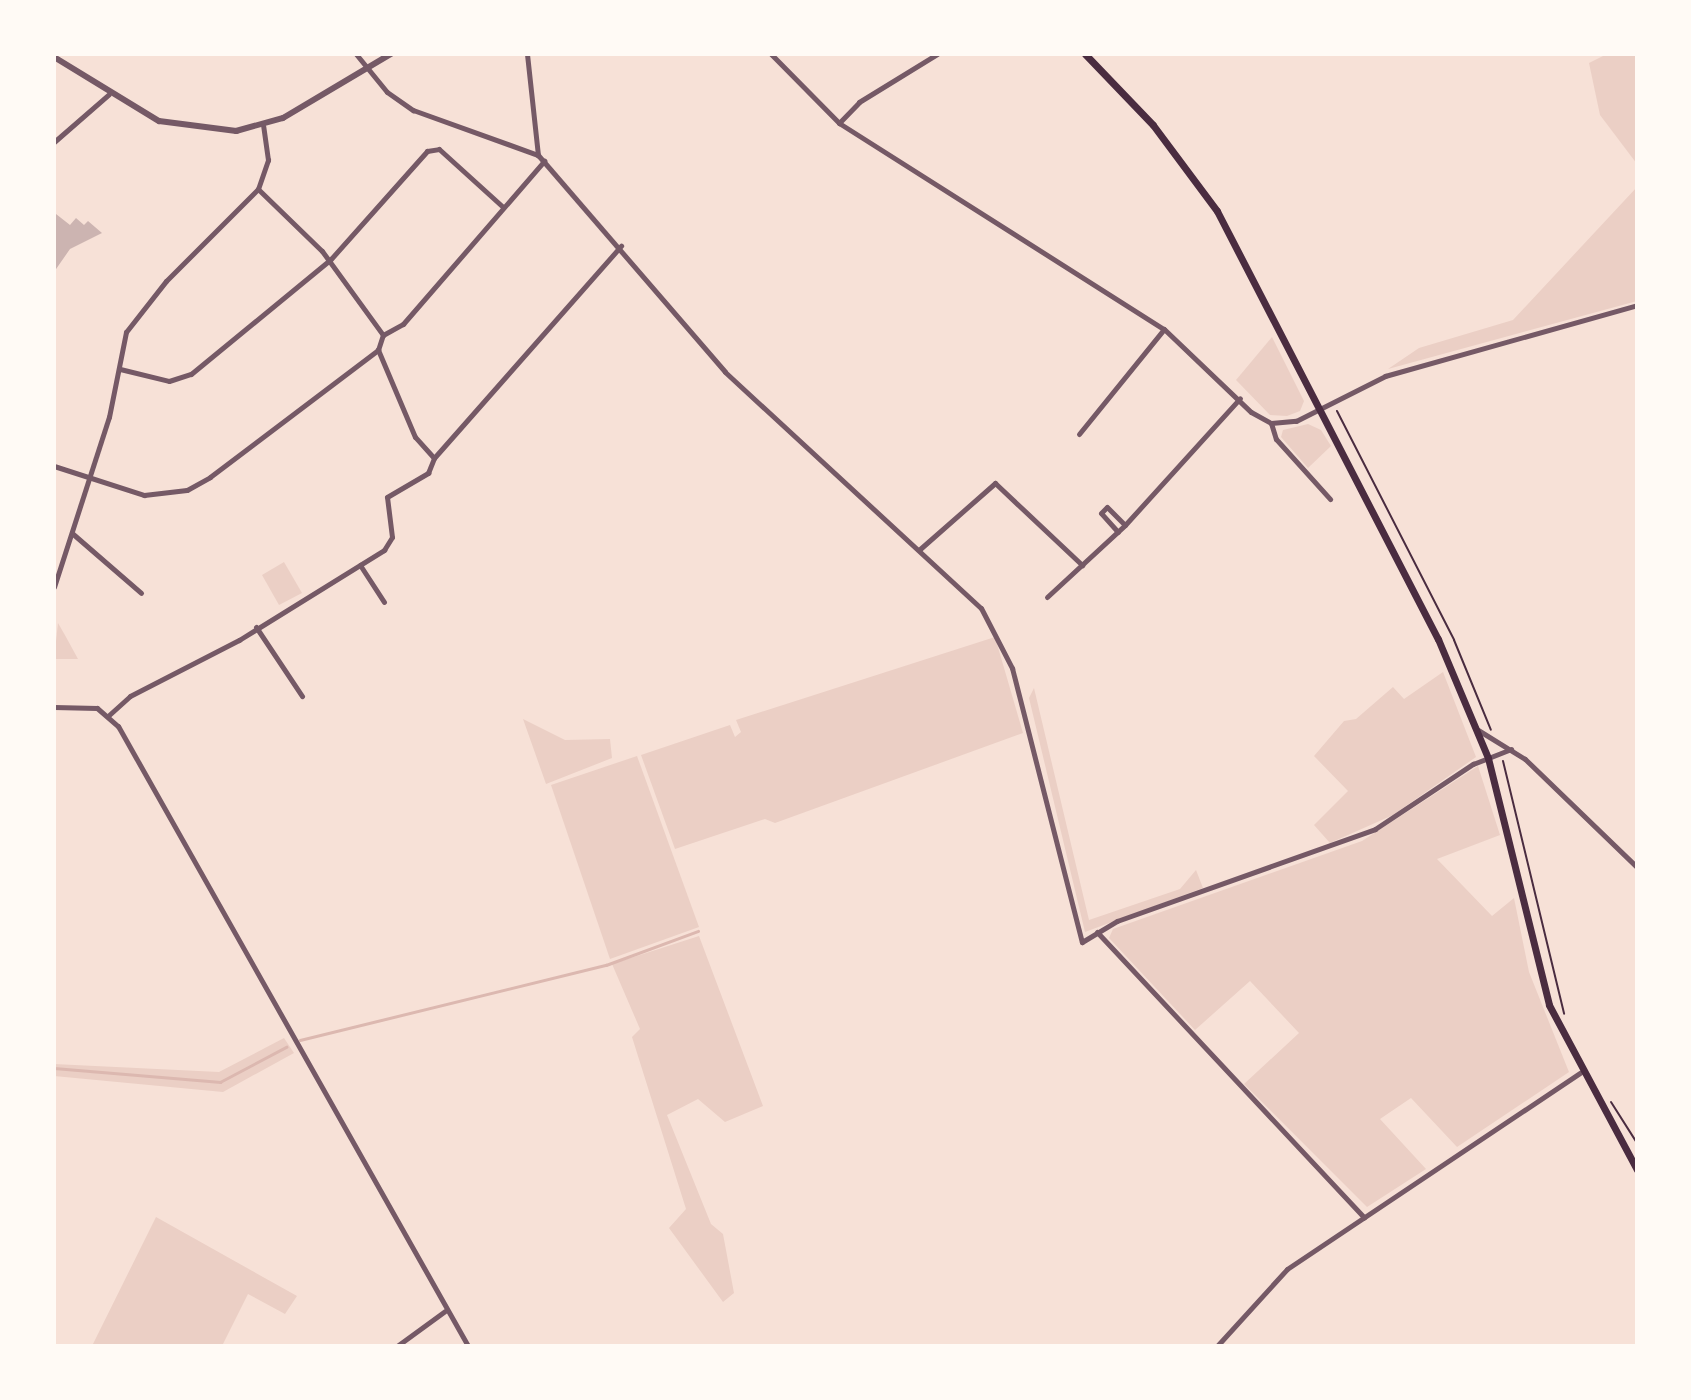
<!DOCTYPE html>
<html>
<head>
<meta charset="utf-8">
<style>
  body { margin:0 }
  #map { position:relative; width:1691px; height:1400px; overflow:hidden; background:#f7e1d7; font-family:"Titillium Web",sans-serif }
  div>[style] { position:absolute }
  .green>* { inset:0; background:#ebcfc5 }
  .stream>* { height:2.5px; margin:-1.25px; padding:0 1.25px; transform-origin:1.25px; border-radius:1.25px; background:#dcb8b0 }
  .building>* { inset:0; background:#ccb4b1 }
  .path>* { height:2px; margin:-1px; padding:0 1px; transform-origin:1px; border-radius:1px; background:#4a2c40 }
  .minor>* { height:5px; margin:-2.5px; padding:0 2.5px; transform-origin:2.5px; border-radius:2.5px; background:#755966 }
  .tertiary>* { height:6px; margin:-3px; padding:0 3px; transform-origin:3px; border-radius:3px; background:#755966 }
  .secondary>* { height:7px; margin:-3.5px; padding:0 3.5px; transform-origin:3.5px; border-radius:3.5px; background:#4a2c40 }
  span { translate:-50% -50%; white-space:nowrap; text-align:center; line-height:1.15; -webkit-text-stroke:7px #fffaf5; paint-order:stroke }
  .frame { position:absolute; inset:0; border:56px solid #fffaf5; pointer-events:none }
</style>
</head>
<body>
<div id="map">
  <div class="green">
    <i style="clip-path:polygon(1607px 54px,1637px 54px,1637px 164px,1600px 115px,1589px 63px)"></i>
    <i style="clip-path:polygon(1637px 187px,1637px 301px,1388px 369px,1419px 348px,1513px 320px)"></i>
    <i style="clip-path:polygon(1272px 337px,1304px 401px,1300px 411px,1287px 416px,1270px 415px,1236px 380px)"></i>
    <i style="clip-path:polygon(1308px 424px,1321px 430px,1331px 446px,1308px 468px,1281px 437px,1283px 430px)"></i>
    <i style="clip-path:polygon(284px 562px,302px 593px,279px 605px,262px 575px)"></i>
    <i style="clip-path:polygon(58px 623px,66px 637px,78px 659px,54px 659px)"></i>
    <i style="clip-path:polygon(995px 637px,1023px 733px,775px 823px,765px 819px,675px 849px,641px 755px,730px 725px,735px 737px,741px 732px,736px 720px)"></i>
    <i style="clip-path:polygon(1443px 672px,1476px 757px,1393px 815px,1330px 843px,1314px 825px,1348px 791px,1314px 756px,1344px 721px,1356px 719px,1393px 687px,1404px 699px)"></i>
    <i style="clip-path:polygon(1034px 688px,1089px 920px,1180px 889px,1196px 870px,1203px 888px,1085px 932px,1029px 698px)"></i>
    <i style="clip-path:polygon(523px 719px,565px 740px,610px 739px,612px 758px,546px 784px)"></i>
    <i style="clip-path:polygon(637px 756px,699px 927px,610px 959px,551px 785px)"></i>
    <i style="clip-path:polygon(1478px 766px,1500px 835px,1437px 859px,1492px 916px,1514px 898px,1529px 972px,1569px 1072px,1457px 1147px,1411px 1098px,1380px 1119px,1426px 1169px,1367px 1207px,1244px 1084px,1299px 1033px,1250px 981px,1195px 1030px,1109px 938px,1113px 929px,1362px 841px)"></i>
    <i style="clip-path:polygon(699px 936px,763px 1106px,725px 1122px,698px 1099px,667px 1115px,711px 1224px,723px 1234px,734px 1293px,723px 1302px,669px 1228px,686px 1209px,632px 1037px,640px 1029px,612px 964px)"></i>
    <i style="clip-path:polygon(284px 1038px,294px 1053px,223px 1092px,54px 1076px,54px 1064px,219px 1072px)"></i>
    <i style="clip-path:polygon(156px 1217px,297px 1296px,285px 1314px,248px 1294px,222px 1346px,92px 1346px)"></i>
  </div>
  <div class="stream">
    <i style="left:300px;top:1040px;width:315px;rotate:-13.8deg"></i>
    <i style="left:606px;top:965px;width:98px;rotate:-20.3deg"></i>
    <i style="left:54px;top:1068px;width:167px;rotate:4.8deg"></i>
    <i style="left:220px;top:1082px;width:75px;rotate:-27.9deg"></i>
  </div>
  <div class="building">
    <i style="clip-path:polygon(56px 214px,70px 225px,76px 218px,84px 225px,88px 221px,102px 233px,70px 249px,54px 272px)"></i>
  </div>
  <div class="path">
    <i style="left:1337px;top:411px;width:257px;rotate:62.9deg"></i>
    <i style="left:1454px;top:640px;width:97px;rotate:67.7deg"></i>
    <i style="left:1503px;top:761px;width:260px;rotate:76.4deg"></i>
    <i style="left:1611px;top:1102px;width:49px;rotate:57.6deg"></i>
  </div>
  <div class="minor">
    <i style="left:356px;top:54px;width:49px;rotate:50.8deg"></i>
    <i style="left:387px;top:92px;width:32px;rotate:35deg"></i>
    <i style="left:413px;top:110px;width:133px;rotate:19.8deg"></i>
    <i style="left:538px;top:155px;width:286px;rotate:49.2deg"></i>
    <i style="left:725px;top:372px;width:348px;rotate:42.7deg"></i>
    <i style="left:981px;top:608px;width:68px;rotate:62.7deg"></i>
    <i style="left:1012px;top:668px;width:283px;rotate:75.7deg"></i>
    <i style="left:1082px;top:942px;width:41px;rotate:-31deg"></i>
    <i style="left:1117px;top:921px;width:274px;rotate:-19.6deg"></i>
    <i style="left:1375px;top:829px;width:118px;rotate:-33.6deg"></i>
    <i style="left:1473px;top:764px;width:41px;rotate:-21.5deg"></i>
    <i style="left:527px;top:54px;width:102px;rotate:83.8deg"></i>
    <i style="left:771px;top:54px;width:97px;rotate:45.4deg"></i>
    <i style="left:839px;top:123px;width:385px;rotate:32.4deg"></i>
    <i style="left:1164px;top:329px;width:120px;rotate:43.7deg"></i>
    <i style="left:1251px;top:412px;width:23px;rotate:29deg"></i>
    <i style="left:1271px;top:423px;width:25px;rotate:-5deg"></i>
    <i style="left:1296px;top:421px;width:100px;rotate:-26.8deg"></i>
    <i style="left:1385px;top:376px;width:262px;rotate:-15.7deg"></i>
    <i style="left:839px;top:123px;width:29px;rotate:-46deg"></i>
    <i style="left:859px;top:102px;width:92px;rotate:-31.6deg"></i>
    <i style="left:54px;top:142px;width:73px;rotate:-41.1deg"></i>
    <i style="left:258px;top:189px;width:89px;rotate:44.1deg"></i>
    <i style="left:322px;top:251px;width:104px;rotate:54deg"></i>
    <i style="left:120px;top:369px;width:50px;rotate:13.8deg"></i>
    <i style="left:169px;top:381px;width:23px;rotate:-18deg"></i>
    <i style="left:191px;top:374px;width:180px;rotate:-39.4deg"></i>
    <i style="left:330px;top:260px;width:146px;rotate:-48.3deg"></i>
    <i style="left:427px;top:151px;width:12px;rotate:-9deg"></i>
    <i style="left:439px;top:149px;width:86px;rotate:42.2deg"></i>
    <i style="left:1271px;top:423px;width:17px;rotate:73deg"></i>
    <i style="left:1276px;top:439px;width:81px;rotate:48deg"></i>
    <i style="left:1079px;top:434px;width:135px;rotate:-51deg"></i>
    <i style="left:434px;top:458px;width:283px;rotate:-48.6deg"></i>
    <i style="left:54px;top:466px;width:95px;rotate:17.9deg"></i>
    <i style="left:144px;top:495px;width:43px;rotate:-6.6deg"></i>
    <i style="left:187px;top:490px;width:26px;rotate:-29deg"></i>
    <i style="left:210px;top:477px;width:211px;rotate:-37.1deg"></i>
    <i style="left:378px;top:350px;width:16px;rotate:-72deg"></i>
    <i style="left:383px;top:335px;width:23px;rotate:-29deg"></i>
    <i style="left:403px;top:324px;width:216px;rotate:-49.1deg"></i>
    <i style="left:1118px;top:532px;width:25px;rotate:-132deg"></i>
    <i style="left:1101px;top:513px;width:8px;rotate:-45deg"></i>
    <i style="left:1107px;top:507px;width:25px;rotate:45deg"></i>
    <i style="left:73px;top:534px;width:90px;rotate:40.9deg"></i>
    <i style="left:920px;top:549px;width:100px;rotate:-41.3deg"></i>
    <i style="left:995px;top:483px;width:120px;rotate:43.3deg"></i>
    <i style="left:360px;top:565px;width:44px;rotate:57deg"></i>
    <i style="left:54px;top:587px;width:179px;rotate:-72.1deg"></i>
    <i style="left:109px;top:417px;width:87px;rotate:-78.7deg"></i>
    <i style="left:126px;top:332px;width:65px;rotate:-51.9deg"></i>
    <i style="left:166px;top:281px;width:130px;rotate:-45deg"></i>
    <i style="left:258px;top:189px;width:31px;rotate:-71deg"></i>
    <i style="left:268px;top:160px;width:34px;rotate:-98deg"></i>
    <i style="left:1047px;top:597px;width:106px;rotate:-42.7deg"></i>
    <i style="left:1125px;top:525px;width:171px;rotate:-47.8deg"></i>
    <i style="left:256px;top:627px;width:83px;rotate:56.3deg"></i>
    <i style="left:54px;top:707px;width:43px;rotate:1.3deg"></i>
    <i style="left:97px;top:708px;width:28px;rotate:41deg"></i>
    <i style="left:118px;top:726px;width:712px;rotate:60.55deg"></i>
    <i style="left:109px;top:715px;width:28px;rotate:-42deg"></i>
    <i style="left:130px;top:696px;width:123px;rotate:-27.2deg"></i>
    <i style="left:239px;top:640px;width:171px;rotate:-31.8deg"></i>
    <i style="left:384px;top:550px;width:15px;rotate:-58deg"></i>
    <i style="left:392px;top:537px;width:40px;rotate:-97.1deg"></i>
    <i style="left:387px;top:497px;width:48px;rotate:-30.3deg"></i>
    <i style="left:428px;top:473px;width:16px;rotate:-68deg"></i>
    <i style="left:434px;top:458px;width:28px;rotate:-132deg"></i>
    <i style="left:415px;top:437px;width:95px;rotate:-113deg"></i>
    <i style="left:1478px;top:730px;width:55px;rotate:31.7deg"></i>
    <i style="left:1525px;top:759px;width:156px;rotate:44deg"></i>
    <i style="left:1097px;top:932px;width:391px;rotate:46.9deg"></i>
    <i style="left:397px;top:1346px;width:59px;rotate:-36.1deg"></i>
    <i style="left:1217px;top:1346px;width:104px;rotate:-47.7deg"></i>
    <i style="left:1287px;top:1269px;width:353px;rotate:-33.8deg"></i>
  </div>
  <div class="tertiary">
    <i style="left:54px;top:57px;width:123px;rotate:31.4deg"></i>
    <i style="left:159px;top:121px;width:78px;rotate:7.4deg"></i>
    <i style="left:236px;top:131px;width:49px;rotate:-15.5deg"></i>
    <i style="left:283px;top:118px;width:126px;rotate:-30.7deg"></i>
  </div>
  <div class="secondary">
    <i style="left:1085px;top:54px;width:98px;rotate:46.2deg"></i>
    <i style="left:1153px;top:125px;width:107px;rotate:53.3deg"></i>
    <i style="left:1217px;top:211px;width:482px;rotate:62.7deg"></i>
    <i style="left:1438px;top:639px;width:129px;rotate:67.2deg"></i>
    <i style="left:1488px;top:758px;width:254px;rotate:76.1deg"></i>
    <i style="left:1549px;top:1005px;width:187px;rotate:61.9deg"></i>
  </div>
  <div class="frame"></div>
</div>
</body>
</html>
